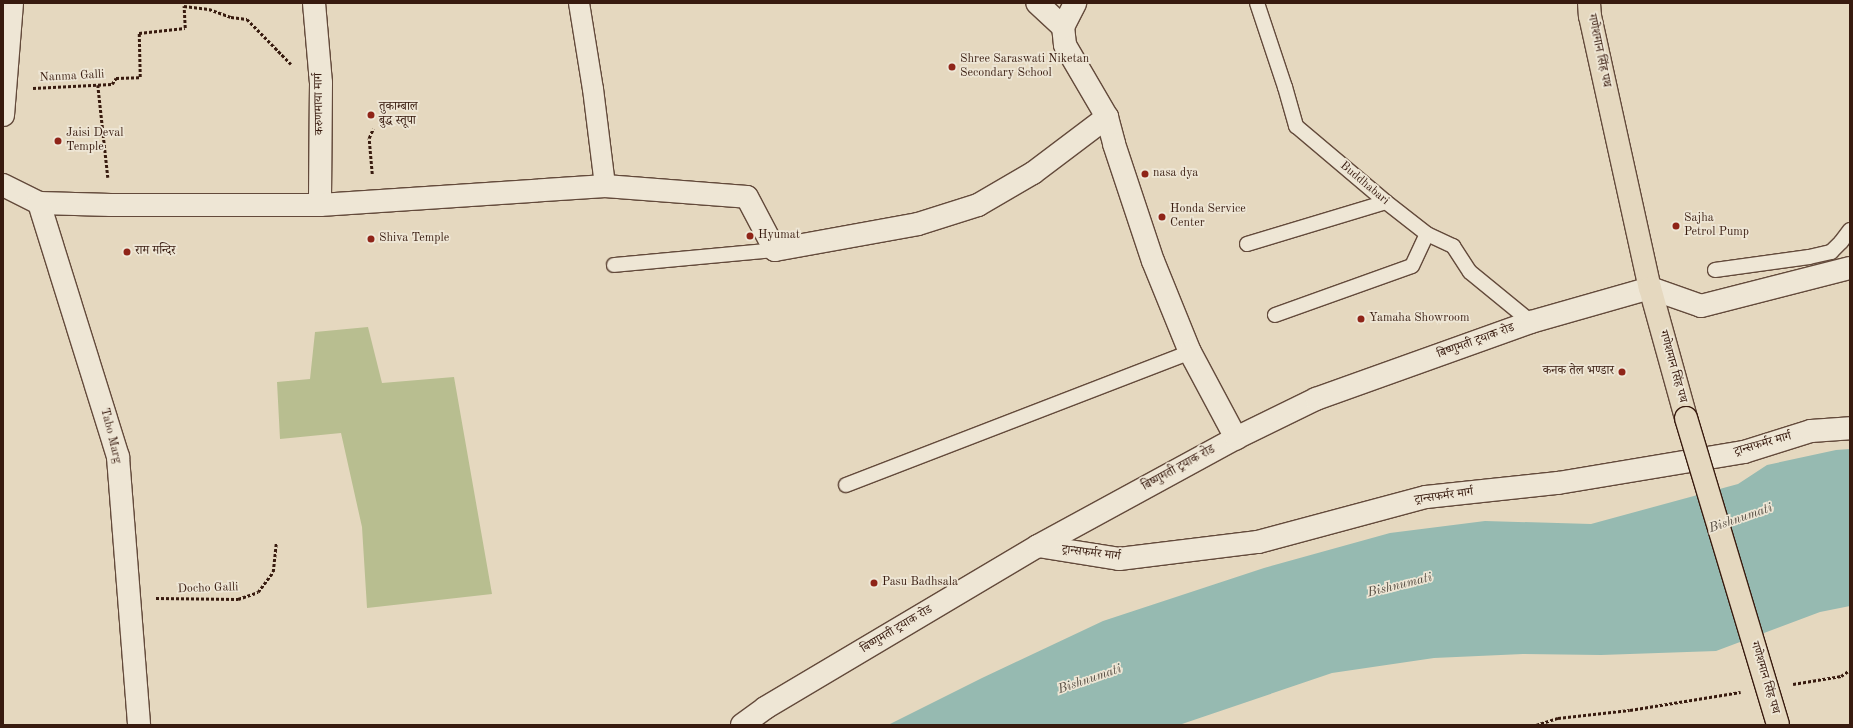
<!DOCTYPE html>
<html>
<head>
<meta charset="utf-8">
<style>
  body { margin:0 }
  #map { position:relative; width:1853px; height:728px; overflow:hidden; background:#e5d8bf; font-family:"Old Standard TT","Noto Serif Devanagari",serif }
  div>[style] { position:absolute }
  .green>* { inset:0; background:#b8be90 }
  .water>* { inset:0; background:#96bab1 }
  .path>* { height:2.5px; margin-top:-1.25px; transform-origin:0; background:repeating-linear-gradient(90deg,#381b0f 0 3px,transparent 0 5px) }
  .roads { filter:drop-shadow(1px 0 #634a3b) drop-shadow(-1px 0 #634a3b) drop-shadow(0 1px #634a3b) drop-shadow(0 -1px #634a3b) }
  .service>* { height:14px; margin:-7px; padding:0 7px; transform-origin:7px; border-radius:7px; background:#eee6d5 }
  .pedestrian>* { height:20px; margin:-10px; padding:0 10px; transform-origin:10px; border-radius:10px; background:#eee6d5 }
  .minor>* { height:22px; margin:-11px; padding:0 11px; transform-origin:11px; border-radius:11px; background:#eee6d5 }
  .secondary>* { height:22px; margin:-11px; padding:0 11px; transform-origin:11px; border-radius:11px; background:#eee6d5 }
  .trunk>* { height:22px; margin:-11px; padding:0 11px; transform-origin:11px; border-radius:11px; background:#e5d8bf }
  .bridges { filter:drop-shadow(1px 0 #381b0f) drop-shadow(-1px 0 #381b0f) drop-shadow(0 1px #381b0f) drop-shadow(0 -1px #381b0f) }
  .trunk-bridge>* { height:22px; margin:-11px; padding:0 11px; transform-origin:11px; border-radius:11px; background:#e5d8bf }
  .dots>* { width:11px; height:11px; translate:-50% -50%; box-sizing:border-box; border:2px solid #eee6d5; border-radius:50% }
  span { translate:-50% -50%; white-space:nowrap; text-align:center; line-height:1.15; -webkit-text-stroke:3.5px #eee6d5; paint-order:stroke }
  .street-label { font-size:12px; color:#381b0f }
  .poi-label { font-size:12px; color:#381b0f }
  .left { translate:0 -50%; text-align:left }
  .right { translate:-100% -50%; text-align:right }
  .water-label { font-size:13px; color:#544b40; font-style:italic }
  .frame { position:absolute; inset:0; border:4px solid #381b0f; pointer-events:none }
</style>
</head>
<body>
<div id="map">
  <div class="green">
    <i style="clip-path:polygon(368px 327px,382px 383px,454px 377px,492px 594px,367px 608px,362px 527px,341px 433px,280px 439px,277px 382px,310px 379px,315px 332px)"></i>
  </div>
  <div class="water">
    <i style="clip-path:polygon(1850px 449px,1850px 606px,1820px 612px,1716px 651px,1601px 655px,1523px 654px,1434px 658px,1332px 673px,1179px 725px,888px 725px,982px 678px,1103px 621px,1264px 568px,1390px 533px,1485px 521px,1591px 524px,1738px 484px,1767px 465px,1836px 450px)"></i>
  </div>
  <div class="path">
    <i style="left:98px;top:85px;width:93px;rotate:83.8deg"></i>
    <i style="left:33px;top:88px;width:79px;rotate:-2.9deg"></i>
    <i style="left:112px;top:84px;width:7px;rotate:-56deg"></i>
    <i style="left:116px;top:78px;width:24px;rotate:-2deg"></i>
    <i style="left:140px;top:77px;width:44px;rotate:-91.3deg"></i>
    <i style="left:139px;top:33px;width:46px;rotate:-6.2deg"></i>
    <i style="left:185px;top:28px;width:22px;rotate:-93deg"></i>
    <i style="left:184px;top:6px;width:25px;rotate:7deg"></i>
    <i style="left:209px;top:9px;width:23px;rotate:20deg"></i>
    <i style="left:231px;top:17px;width:16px;rotate:7deg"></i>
    <i style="left:247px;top:19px;width:63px;rotate:45.6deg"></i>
    <i style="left:372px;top:174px;width:36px;rotate:-95deg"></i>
    <i style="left:369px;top:138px;width:10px;rotate:-66deg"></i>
    <i style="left:156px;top:598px;width:82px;rotate:0.7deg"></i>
    <i style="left:238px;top:599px;width:21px;rotate:-19deg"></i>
    <i style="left:258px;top:592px;width:25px;rotate:-53deg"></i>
    <i style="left:273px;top:572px;width:29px;rotate:-84deg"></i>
    <i style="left:1793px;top:684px;width:49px;rotate:-9.5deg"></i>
    <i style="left:1841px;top:676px;width:11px;rotate:-34deg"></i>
    <i style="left:1536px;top:725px;width:23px;rotate:-18deg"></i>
    <i style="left:1558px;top:718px;width:72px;rotate:-6.3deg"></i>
    <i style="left:1630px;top:710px;width:112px;rotate:-9.2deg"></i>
  </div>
  <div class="roads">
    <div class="service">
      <i style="left:1257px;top:3px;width:89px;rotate:71.6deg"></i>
      <i style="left:1285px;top:87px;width:41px;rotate:74.2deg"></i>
      <i style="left:1296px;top:126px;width:118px;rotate:40.2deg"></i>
      <i style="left:1386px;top:202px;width:52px;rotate:38deg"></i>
      <i style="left:1427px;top:234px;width:29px;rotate:25deg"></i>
      <i style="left:1453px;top:246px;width:31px;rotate:57deg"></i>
      <i style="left:1470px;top:272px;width:79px;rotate:39.3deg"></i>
      <i style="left:1247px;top:244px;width:145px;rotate:-16.8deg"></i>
      <i style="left:614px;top:265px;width:162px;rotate:-5.3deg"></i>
      <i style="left:1715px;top:270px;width:95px;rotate:-7.9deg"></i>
      <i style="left:1809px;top:257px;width:23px;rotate:-13deg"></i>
      <i style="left:1831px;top:252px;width:14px;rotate:-45deg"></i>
      <i style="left:1841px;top:242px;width:15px;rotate:-53deg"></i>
      <i style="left:1275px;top:315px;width:145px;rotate:-19.7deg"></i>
      <i style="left:1412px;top:266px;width:35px;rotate:-65deg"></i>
      <i style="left:846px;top:485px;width:369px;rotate:-21.1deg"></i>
    </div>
    <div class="pedestrian">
      <i style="left:579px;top:3px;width:87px;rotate:80.8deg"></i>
      <i style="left:593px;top:89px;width:98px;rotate:82.9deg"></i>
    </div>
    <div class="minor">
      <i style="left:314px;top:3px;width:80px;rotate:85deg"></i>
      <i style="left:321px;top:83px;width:122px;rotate:90.5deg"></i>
      <i style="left:1063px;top:27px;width:27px;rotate:-63deg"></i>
      <i style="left:3px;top:115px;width:112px;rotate:-85.4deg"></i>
      <i style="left:1107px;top:117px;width:28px;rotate:75deg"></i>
      <i style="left:1114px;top:144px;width:123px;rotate:71.6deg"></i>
      <i style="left:1153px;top:261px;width:98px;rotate:67.9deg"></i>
      <i style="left:1190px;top:352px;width:98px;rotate:61.9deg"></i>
      <i style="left:3px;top:185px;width:40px;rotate:26.6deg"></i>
      <i style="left:39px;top:203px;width:72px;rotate:1.6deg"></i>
      <i style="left:111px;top:205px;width:209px"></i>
      <i style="left:320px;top:205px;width:286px;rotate:-3.8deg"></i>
      <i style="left:605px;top:186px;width:142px;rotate:4.4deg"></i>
      <i style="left:747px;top:197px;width:60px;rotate:62.2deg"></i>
      <i style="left:775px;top:250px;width:145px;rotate:-10.3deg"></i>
      <i style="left:918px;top:224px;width:63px;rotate:-17.6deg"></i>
      <i style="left:978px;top:205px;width:64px;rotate:-30.2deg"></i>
      <i style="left:1033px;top:173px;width:93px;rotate:-37.1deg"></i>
      <i style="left:1107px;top:117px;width:83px;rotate:-120.3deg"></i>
      <i style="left:1065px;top:45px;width:18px;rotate:-96deg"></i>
      <i style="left:1063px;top:27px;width:35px;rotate:-137deg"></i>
      <i style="left:39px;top:203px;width:266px;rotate:72.7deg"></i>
      <i style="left:118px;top:457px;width:269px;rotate:85.5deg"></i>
      <i style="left:1650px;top:288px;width:54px;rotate:19.4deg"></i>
      <i style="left:1701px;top:306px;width:154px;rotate:-14.3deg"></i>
    </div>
    <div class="secondary">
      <i style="left:1038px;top:546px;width:82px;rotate:9.1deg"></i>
      <i style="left:1119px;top:559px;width:140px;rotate:-7deg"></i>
      <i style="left:1258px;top:542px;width:174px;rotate:-15deg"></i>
      <i style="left:1426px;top:497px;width:133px;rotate:-6.1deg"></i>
      <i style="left:1558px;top:483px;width:189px;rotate:-9.5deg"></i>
      <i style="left:1744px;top:452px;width:70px;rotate:-17.4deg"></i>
      <i style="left:1811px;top:431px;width:39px;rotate:-4deg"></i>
      <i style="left:742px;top:725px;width:29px;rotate:-36deg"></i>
      <i style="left:765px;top:708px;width:317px;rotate:-30.7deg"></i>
      <i style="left:1038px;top:546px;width:226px;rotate:-28.6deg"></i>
      <i style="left:1236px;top:438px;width:89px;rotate:-26deg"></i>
      <i style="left:1316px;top:399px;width:228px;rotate:-19.7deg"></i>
      <i style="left:1531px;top:322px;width:124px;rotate:-15.9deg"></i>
    </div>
    <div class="trunk">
      <i style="left:1589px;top:3px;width:13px;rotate:86deg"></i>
      <i style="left:1590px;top:16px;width:279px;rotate:77.6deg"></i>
      <i style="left:1650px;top:288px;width:135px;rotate:74.5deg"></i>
    </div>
  </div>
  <div class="bridges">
    <div class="trunk-bridge">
      <i style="left:1686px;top:418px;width:320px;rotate:73.3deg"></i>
    </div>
  </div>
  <div class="dots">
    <i style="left:952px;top:67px;background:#8f2418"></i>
    <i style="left:371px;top:115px;background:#8f2418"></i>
    <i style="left:58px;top:141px;background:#8f2418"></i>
    <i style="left:1145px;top:174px;background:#8f2418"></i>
    <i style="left:1162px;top:217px;background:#8f2418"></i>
    <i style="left:1676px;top:226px;background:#8f2418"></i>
    <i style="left:750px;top:236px;background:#8f2418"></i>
    <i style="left:371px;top:239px;background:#8f2418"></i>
    <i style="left:127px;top:252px;background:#8f2418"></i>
    <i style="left:1361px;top:319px;background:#8f2418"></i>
    <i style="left:1622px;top:372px;background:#8f2418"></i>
    <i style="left:874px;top:583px;background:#8f2418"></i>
  </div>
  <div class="street-label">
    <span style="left:1598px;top:51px;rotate:78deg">गणेशमान सिंह पथ</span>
    <span style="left:72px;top:77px;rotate:-3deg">Nanma Galli</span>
    <span style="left:320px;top:104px;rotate:-91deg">करुणमाया मार्ग</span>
    <span style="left:1364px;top:184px;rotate:40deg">Buddhabari</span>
    <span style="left:1476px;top:342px;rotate:-20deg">बिष्णुमती ट्रयाक रोड</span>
    <span style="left:1672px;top:367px;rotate:74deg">गणेशमान सिंह पथ</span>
    <span style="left:110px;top:436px;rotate:76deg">Tabo Marg</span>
    <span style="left:1763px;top:445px;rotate:-16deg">ट्रान्सफर्मर मार्ग</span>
    <span style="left:1179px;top:469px;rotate:-29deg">बिष्णुमती ट्रयाक रोड</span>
    <span style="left:1444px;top:497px;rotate:-8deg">ट्रान्सफर्मर मार्ग</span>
    <span style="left:1091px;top:554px;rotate:7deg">ट्रान्सफर्मर मार्ग</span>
    <span style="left:208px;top:589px;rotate:-2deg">Docho Galli</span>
    <span style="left:897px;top:630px;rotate:-31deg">बिष्णुमती ट्रयाक रोड</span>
    <span style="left:1764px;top:678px;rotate:73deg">गणेशमान सिंह पथ</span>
  </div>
  <div class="poi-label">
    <span class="left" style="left:960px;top:67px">Shree Saraswati Niketan<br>Secondary School</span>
    <span class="left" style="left:379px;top:115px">तुकाम्बाल<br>बुद्ध स्तूपा</span>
    <span class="left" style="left:66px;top:141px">Jaisi Deval<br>Temple</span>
    <span class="left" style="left:1153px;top:174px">nasa dya</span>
    <span class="left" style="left:1170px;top:217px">Honda Service<br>Center</span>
    <span class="left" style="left:1684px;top:226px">Sajha<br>Petrol Pump</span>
    <span class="left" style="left:758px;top:236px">Hyumat</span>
    <span class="left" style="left:379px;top:239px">Shiva Temple</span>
    <span class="left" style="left:135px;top:252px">राम मन्दिर</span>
    <span class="left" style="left:1369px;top:319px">Yamaha Showroom</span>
    <span class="right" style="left:1614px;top:372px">कनक तेल भण्डार</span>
    <span class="left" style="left:882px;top:583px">Pasu Badhsala</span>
  </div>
  <div class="water-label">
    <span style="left:1741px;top:519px;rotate:-19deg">Bishnumati</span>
    <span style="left:1400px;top:586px;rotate:-14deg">Bishnumati</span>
    <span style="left:1090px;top:680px;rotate:-19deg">Bishnumati</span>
  </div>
  <div class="frame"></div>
</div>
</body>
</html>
